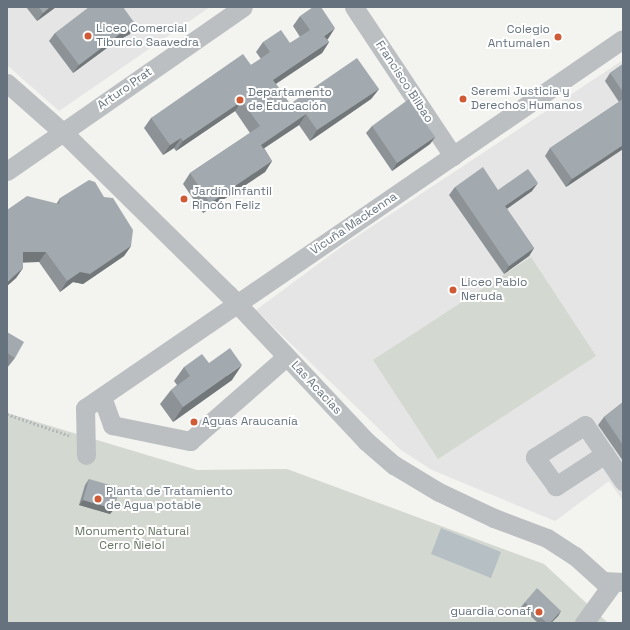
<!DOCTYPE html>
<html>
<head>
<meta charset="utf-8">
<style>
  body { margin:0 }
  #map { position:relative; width:630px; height:630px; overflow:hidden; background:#f3f3f0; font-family:"Space Grotesk",sans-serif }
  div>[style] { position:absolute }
  .built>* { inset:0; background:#e4e5e4 }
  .green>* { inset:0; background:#d3d8d0 }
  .water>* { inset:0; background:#b6bfc4 }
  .path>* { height:2.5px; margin-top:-1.25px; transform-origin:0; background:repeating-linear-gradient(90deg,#b5b8ba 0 2px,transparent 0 4px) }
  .minor>* { height:19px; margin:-9.5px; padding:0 9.5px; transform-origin:9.5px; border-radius:9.5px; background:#bbbfc2 }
  .wall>* { inset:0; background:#8c9296 }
  .shaded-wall>* { inset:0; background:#72777a }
  .building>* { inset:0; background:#a3aaaf }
  .dots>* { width:11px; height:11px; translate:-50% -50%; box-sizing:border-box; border:2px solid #fff; border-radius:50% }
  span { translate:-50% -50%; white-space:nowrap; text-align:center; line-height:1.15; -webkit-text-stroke:4px #fff; paint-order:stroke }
  .poi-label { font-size:12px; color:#66737e }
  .left { translate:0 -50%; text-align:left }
  .right { translate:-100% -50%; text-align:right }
  .street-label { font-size:12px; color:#66737e }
  .park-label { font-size:12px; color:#677664 }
  .frame { position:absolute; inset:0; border:8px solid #66737e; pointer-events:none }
</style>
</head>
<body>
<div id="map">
  <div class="built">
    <i style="clip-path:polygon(7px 7px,210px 7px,59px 111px,7px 65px)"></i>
    <i style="clip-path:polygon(623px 60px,623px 501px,609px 481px,555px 521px,432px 470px,401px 450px,256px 310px,344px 245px)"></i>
  </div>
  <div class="green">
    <i style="clip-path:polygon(531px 257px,596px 356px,438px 459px,373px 360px)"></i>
    <i style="clip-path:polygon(7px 413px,197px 470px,287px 469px,544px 564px,608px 623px,7px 623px)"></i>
  </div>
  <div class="water">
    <i style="clip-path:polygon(441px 528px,501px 552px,491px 578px,431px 554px)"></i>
  </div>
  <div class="path">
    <i style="left:7px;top:414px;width:68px;rotate:19deg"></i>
  </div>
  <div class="minor">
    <i style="left:354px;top:7px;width:179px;rotate:56.4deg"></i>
    <i style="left:7px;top:83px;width:81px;rotate:41.5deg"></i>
    <i style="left:68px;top:137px;width:224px;rotate:44.5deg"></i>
    <i style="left:228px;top:294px;width:202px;rotate:46.8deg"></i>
    <i style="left:366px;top:441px;width:37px;rotate:41deg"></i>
    <i style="left:394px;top:465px;width:52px;rotate:31deg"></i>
    <i style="left:439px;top:492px;width:61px;rotate:25.3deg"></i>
    <i style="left:494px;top:518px;width:57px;rotate:20.7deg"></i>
    <i style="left:547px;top:538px;width:33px;rotate:33deg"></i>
    <i style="left:575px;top:556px;width:38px;rotate:42deg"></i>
    <i style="left:603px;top:581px;width:20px;rotate:3deg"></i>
    <i style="left:7px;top:171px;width:287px;rotate:-34.8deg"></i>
    <i style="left:102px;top:397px;width:30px;rotate:70deg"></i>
    <i style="left:112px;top:425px;width:80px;rotate:11.6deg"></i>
    <i style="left:190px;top:441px;width:128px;rotate:-41.2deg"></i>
    <i style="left:605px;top:454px;width:59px;rotate:146.9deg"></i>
    <i style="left:556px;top:486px;width:36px;rotate:-126deg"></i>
    <i style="left:535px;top:457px;width:59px;rotate:-32.6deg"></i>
    <i style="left:585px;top:425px;width:68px;rotate:55.8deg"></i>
    <i style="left:86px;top:455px;width:47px;rotate:-91.2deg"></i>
    <i style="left:85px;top:408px;width:652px;rotate:-34.45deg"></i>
    <i style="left:584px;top:623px;width:49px;rotate:-54.1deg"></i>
  </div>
  <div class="wall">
    <i style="clip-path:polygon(26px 7px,56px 7px,37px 21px)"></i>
    <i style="clip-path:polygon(300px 16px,328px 39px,327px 39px,329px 42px,322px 53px,276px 84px,290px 104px,379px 89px,371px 99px,310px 141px,299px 125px,264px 148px,272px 161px,265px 172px,203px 213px,183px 184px,190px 173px,250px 133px,235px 111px,176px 151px,174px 148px,163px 155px,144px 128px,151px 118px,251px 65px,261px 59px,256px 52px,263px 42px,290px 43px,300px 37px,293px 26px)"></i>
    <i style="clip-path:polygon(55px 33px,130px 34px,115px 42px,73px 73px,49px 41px)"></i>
    <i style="clip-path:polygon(623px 64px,623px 149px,566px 187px,545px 156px,550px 148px,619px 102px,605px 81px,610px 73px)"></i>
    <i style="clip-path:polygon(372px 126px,435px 137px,430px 144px,392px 171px,366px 133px)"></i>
    <i style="clip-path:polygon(455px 187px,498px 190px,532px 191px,507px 209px,534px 248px,529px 256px,504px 274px,449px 195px)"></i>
    <i style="clip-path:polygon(60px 198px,131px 246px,124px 256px,83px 284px,73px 282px,60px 292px,39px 262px,23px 262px,23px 268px,16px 278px,7px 286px)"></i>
    <i style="clip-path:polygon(7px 332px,15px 358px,7px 368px)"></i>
    <i style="clip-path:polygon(209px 363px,232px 380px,173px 422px,160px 404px,171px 390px,177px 385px,174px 381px,184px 367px)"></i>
    <i style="clip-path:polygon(623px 402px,623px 461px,598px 425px,604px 417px)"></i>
    <i style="clip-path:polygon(89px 479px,114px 509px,110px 514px,79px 505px,85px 485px)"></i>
    <i style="clip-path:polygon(525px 602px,561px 611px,558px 616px,551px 623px,538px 623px,521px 607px)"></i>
  </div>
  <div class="shaded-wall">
    <i style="clip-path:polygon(50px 7px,56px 7px,37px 21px,43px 13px)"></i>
    <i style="clip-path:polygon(136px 25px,130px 34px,115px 42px,73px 73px,79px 65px,121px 33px)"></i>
    <i style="clip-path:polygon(335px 28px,328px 39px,317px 46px,324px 36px)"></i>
    <i style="clip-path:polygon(329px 42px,322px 53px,266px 90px,273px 80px)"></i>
    <i style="clip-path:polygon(379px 89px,371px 99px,310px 141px,317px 130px)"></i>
    <i style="clip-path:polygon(242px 101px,235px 111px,176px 151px,183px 141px)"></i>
    <i style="clip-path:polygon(306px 114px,299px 125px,254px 155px,261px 145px)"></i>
    <i style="clip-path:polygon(435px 137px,430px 144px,392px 171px,397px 163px)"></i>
    <i style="clip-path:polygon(181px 138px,174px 148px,163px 155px,170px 145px)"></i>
    <i style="clip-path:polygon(623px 145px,623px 149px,566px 187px,572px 179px)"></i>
    <i style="clip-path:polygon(272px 161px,265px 172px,203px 213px,210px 203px)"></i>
    <i style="clip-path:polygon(538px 183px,532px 191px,499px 214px,505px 206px)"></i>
    <i style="clip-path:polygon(131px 246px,124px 256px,83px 284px,73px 282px,60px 292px,67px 281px,80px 272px)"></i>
    <i style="clip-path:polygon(534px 248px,529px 256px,504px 274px,509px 266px)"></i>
    <i style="clip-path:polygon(23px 252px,46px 252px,39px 262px,16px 263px)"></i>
    <i style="clip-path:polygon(23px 268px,16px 278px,7px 286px,7px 282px)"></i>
    <i style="clip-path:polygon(242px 365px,232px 380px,173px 422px,183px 407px)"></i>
    <i style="clip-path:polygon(83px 500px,114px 509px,110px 514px,79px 505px)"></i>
    <i style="clip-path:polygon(561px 611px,558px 616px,551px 623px,550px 623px)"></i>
  </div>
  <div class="building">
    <i style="clip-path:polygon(39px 7px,50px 7px,43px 13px)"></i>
    <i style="clip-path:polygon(89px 7px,123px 7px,136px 25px,121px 33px,79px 65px,55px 33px)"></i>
    <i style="clip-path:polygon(313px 7px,321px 7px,335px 28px,324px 36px,329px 42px,273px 80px,290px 104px,357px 58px,379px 89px,317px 130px,306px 114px,261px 145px,272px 161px,210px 203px,190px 173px,260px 126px,242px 101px,183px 141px,181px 138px,170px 145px,151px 118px,243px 54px,251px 65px,270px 52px,263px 42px,281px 30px,290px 43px,310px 30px,300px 16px)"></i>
    <i style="clip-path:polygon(623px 64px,623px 92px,610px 73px)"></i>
    <i style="clip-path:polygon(409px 99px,435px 137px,397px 163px,372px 126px)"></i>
    <i style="clip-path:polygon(623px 99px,623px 145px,572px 179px,550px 148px)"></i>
    <i style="clip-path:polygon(483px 167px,498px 190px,528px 169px,538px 183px,505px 206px,534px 248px,509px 266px,455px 187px)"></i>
    <i style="clip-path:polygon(89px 180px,95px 182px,104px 197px,113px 198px,133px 230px,131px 246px,90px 274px,80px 272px,67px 281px,46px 252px,23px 252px,23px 268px,7px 282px,7px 210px,27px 196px,59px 204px,60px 198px)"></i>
    <i style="clip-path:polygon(7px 332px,24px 342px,15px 358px,7px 353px)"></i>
    <i style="clip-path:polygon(230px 348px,242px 365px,183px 407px,171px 390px,190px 376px,184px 367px,202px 354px,209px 363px)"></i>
    <i style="clip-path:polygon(623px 402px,623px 445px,604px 417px)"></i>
    <i style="clip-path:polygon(89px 479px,120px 488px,114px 509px,83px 500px)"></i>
    <i style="clip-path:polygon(537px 588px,561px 611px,550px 623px,547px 623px,525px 602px)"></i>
  </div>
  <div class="dots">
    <i style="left:88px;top:36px;background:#ce5b35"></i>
    <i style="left:558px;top:37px;background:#ce5b35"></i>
    <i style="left:463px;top:99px;background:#ce5b35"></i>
    <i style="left:240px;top:100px;background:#ce5b35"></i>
    <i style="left:184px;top:199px;background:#ce5b35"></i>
    <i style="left:453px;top:290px;background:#ce5b35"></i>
    <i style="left:194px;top:422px;background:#ce5b35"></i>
    <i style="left:98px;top:499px;background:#ce5b35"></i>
    <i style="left:539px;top:612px;background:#ce5b35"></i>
  </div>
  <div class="poi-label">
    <span class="left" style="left:96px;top:36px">Liceo Comercial<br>Tiburcio Saavedra</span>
    <span class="right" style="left:550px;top:37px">Colegio<br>Antumalen</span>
    <span class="left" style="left:471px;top:99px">Seremi Justicia y<br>Derechos Humanos</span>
    <span class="left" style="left:248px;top:100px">Departamento<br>de Educación</span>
    <span class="left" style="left:192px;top:199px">Jardín Infantil<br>Rincón Feliz</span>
    <span class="left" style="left:461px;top:290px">Liceo Pablo<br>Neruda</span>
    <span class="left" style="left:202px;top:422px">Aguas Araucanía</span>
    <span class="left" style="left:106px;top:499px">Planta de Tratamiento<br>de Agua potable</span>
    <span class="right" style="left:531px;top:612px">guardia conaf</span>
  </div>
  <div class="street-label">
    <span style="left:404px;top:82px;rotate:57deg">Francisco Bilbao</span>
    <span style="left:125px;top:89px;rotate:-35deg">Arturo Prat</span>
    <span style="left:354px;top:224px;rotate:-34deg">Vicuña Mackenna</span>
    <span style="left:316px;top:388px;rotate:47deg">Las Acacias</span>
  </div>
  <div class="park-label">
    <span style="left:132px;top:539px">Monumento Natural<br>Cerro Ñielol</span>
  </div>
  <div class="frame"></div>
</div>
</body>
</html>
